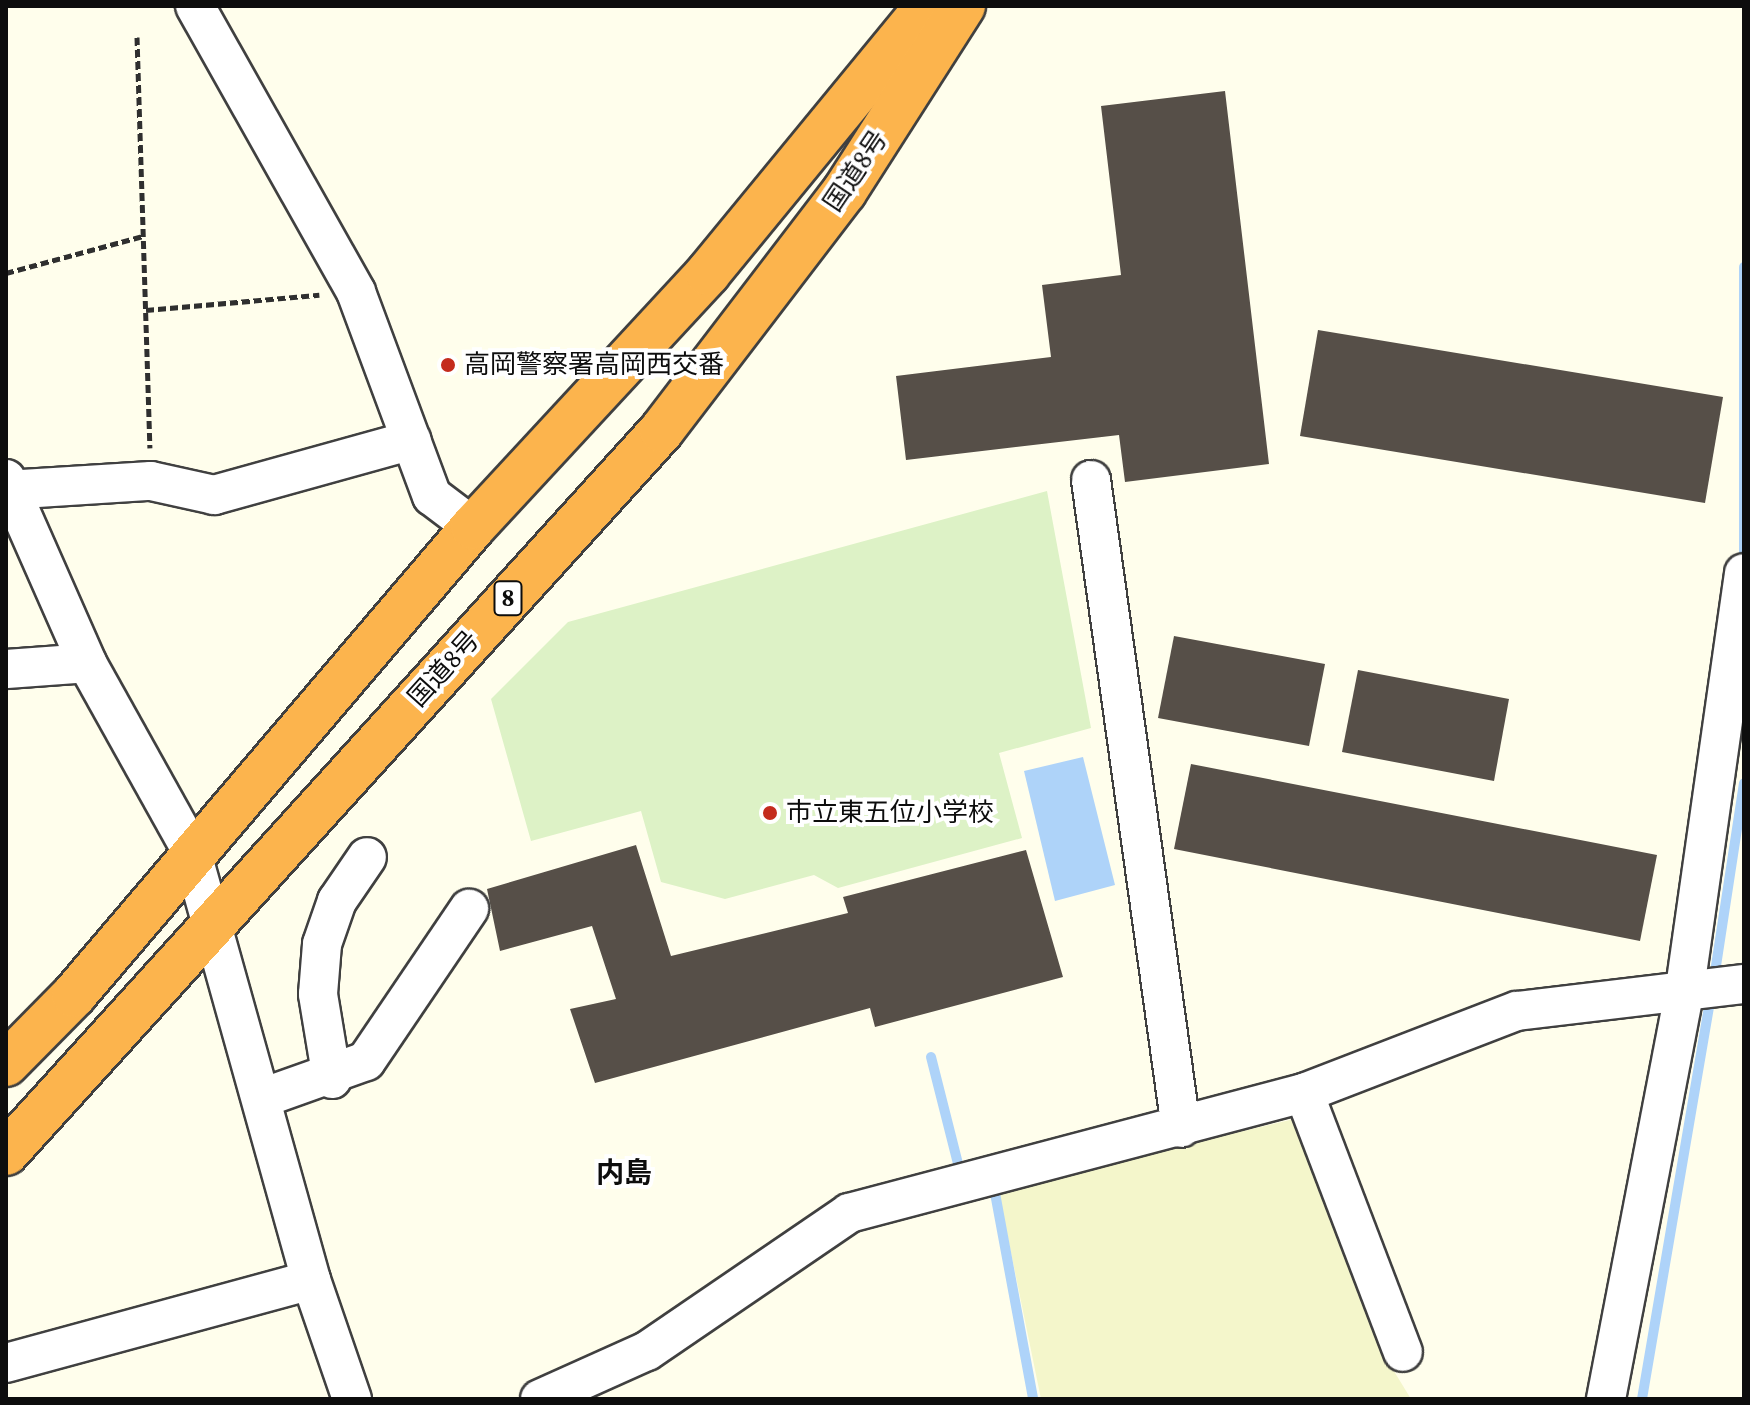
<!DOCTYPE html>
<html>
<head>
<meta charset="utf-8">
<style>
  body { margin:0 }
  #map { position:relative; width:1750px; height:1405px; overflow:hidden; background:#fffeec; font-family:"Source Serif 4","Noto Sans JP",serif }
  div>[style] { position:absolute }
  .farmland>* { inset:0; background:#f4f6cb }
  .pitch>* { inset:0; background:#ddf2c6 }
  .water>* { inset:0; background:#aed3f9 }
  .stream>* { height:10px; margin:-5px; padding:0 5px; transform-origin:5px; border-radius:5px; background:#aed3f9 }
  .building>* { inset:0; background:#564f48 }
  .path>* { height:5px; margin-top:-2.5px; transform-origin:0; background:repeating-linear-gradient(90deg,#2f2f2f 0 8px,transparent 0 12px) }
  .roads { filter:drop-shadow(2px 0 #404040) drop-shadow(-2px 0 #404040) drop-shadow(0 2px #404040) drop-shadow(0 -2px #404040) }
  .minor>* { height:38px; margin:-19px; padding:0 19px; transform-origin:19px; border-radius:19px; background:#fff }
  .highway>* { height:44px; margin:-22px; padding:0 22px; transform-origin:22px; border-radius:22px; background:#fcb44d }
  .dots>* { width:22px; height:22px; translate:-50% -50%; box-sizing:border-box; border:4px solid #fff; border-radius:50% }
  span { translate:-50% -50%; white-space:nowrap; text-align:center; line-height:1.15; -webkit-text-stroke:8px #fff; paint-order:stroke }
  .shield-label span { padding:2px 6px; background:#fff; border:2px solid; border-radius:6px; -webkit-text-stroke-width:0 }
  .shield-label { font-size:24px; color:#0d0d0d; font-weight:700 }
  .street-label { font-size:26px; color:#0d0d0d }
  .poi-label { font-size:26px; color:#0d0d0d }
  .left { translate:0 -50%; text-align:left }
  .neighbourhood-label { font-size:28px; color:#0d0d0d; font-weight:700 }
  .frame { position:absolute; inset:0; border:8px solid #0d0d0d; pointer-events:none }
</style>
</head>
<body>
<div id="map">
  <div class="farmland">
    <i style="clip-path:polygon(1294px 1119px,1389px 1363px,1411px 1399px,1041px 1399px,998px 1189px)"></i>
  </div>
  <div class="pitch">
    <i style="clip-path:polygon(1047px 491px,1091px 728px,999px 753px,1022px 838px,838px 888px,814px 875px,725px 899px,661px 882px,641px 811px,531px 841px,491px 699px,568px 622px)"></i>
  </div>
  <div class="water">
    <i style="clip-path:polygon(1083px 757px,1115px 885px,1055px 901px,1024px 771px)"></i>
  </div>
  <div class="stream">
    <i style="left:1744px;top:565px;width:298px;rotate:-90deg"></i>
    <i style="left:1714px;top:979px;width:198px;rotate:-81.3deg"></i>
    <i style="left:931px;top:1057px;width:110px;rotate:75.8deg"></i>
    <i style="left:995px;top:1193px;width:209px;rotate:79.5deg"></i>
    <i style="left:1642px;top:1399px;width:410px;rotate:-80.3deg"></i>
  </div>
  <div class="building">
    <i style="clip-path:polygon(1225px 91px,1269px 464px,1125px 482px,1119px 435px,906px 460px,896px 376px,1051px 357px,1042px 285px,1121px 275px,1101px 106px)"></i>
    <i style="clip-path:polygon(1318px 330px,1723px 397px,1705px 503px,1300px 436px)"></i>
    <i style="clip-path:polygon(1174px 636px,1325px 664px,1309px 746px,1158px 718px)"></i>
    <i style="clip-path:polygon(1358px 670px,1509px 699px,1494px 781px,1342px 752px)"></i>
    <i style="clip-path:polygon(1191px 764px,1657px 855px,1640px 941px,1174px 849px)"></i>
    <i style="clip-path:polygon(636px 845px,671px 956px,848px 913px,843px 897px,1026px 850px,1063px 977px,875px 1027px,870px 1008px,595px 1083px,570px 1009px,616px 999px,592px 926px,500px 951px,487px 889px)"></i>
  </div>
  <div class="path">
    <i style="left:137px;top:37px;width:411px;rotate:88.2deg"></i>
    <i style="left:6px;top:273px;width:142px;rotate:-15.1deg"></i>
    <i style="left:146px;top:310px;width:174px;rotate:-5deg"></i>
  </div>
  <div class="roads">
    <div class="minor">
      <i style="left:195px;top:6px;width:328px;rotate:60.6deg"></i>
      <i style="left:356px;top:292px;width:218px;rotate:69.6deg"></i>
      <i style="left:432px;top:496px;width:51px;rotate:37.1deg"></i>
      <i style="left:6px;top:479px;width:201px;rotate:66.2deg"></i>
      <i style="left:87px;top:663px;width:214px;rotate:60.9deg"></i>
      <i style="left:191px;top:850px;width:446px;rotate:74.4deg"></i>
      <i style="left:311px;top:1280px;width:126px;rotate:71deg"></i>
      <i style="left:1091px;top:480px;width:654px;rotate:82.09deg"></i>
      <i style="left:6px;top:490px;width:145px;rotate:-3.6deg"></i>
      <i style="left:151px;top:481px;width:65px;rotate:12.5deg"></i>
      <i style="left:214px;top:495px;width:205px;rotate:-15.5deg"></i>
      <i style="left:6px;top:669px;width:81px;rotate:-4.2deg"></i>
      <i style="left:332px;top:1079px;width:86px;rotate:-99.4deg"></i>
      <i style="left:318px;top:994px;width:50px;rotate:-85.4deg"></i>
      <i style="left:322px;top:944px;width:46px;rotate:-70.8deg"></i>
      <i style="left:337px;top:901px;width:53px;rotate:-55.7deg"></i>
      <i style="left:1304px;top:1093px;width:277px;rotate:69.1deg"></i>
      <i style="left:265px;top:1097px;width:107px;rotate:-19.6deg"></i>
      <i style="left:366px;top:1061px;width:184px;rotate:-55.9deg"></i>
      <i style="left:6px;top:1363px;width:316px;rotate:-15.2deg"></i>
      <i style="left:540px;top:1399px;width:117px;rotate:-24.2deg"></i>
      <i style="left:647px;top:1351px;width:245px;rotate:-34.3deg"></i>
      <i style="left:849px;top:1213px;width:471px;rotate:-14.8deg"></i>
      <i style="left:1304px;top:1093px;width:228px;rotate:-21.1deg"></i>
      <i style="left:1517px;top:1011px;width:229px;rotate:-6.8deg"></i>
      <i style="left:1606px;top:1399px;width:419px;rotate:-79.1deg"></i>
      <i style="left:1685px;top:988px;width:419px;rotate:-81.9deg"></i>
    </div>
    <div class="highway">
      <i style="left:6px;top:1064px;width:97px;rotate:-45.4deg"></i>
      <i style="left:74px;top:995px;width:615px;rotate:-49.55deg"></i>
      <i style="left:473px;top:527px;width:346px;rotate:-47.2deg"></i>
      <i style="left:708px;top:273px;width:345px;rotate:-50.6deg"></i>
      <i style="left:6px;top:1153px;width:976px;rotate:-47.78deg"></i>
      <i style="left:662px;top:430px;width:300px;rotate:-52.6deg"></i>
      <i style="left:844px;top:192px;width:221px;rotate:-57.4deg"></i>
    </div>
  </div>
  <div class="dots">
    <i style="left:448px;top:365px;background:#c42b1d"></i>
    <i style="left:770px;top:813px;background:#c42b1d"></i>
  </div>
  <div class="shield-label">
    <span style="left:508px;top:598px">8</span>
  </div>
  <div class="street-label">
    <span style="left:856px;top:171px;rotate:-56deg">国道8号</span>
    <span style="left:444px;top:669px;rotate:-48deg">国道8号</span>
  </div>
  <div class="poi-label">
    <span class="left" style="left:464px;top:365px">高岡警察署高岡西交番</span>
    <span class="left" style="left:786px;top:813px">市立東五位小学校</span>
  </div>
  <div class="neighbourhood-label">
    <span style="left:624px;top:1172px">内島</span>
  </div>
  <div class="frame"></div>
</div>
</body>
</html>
